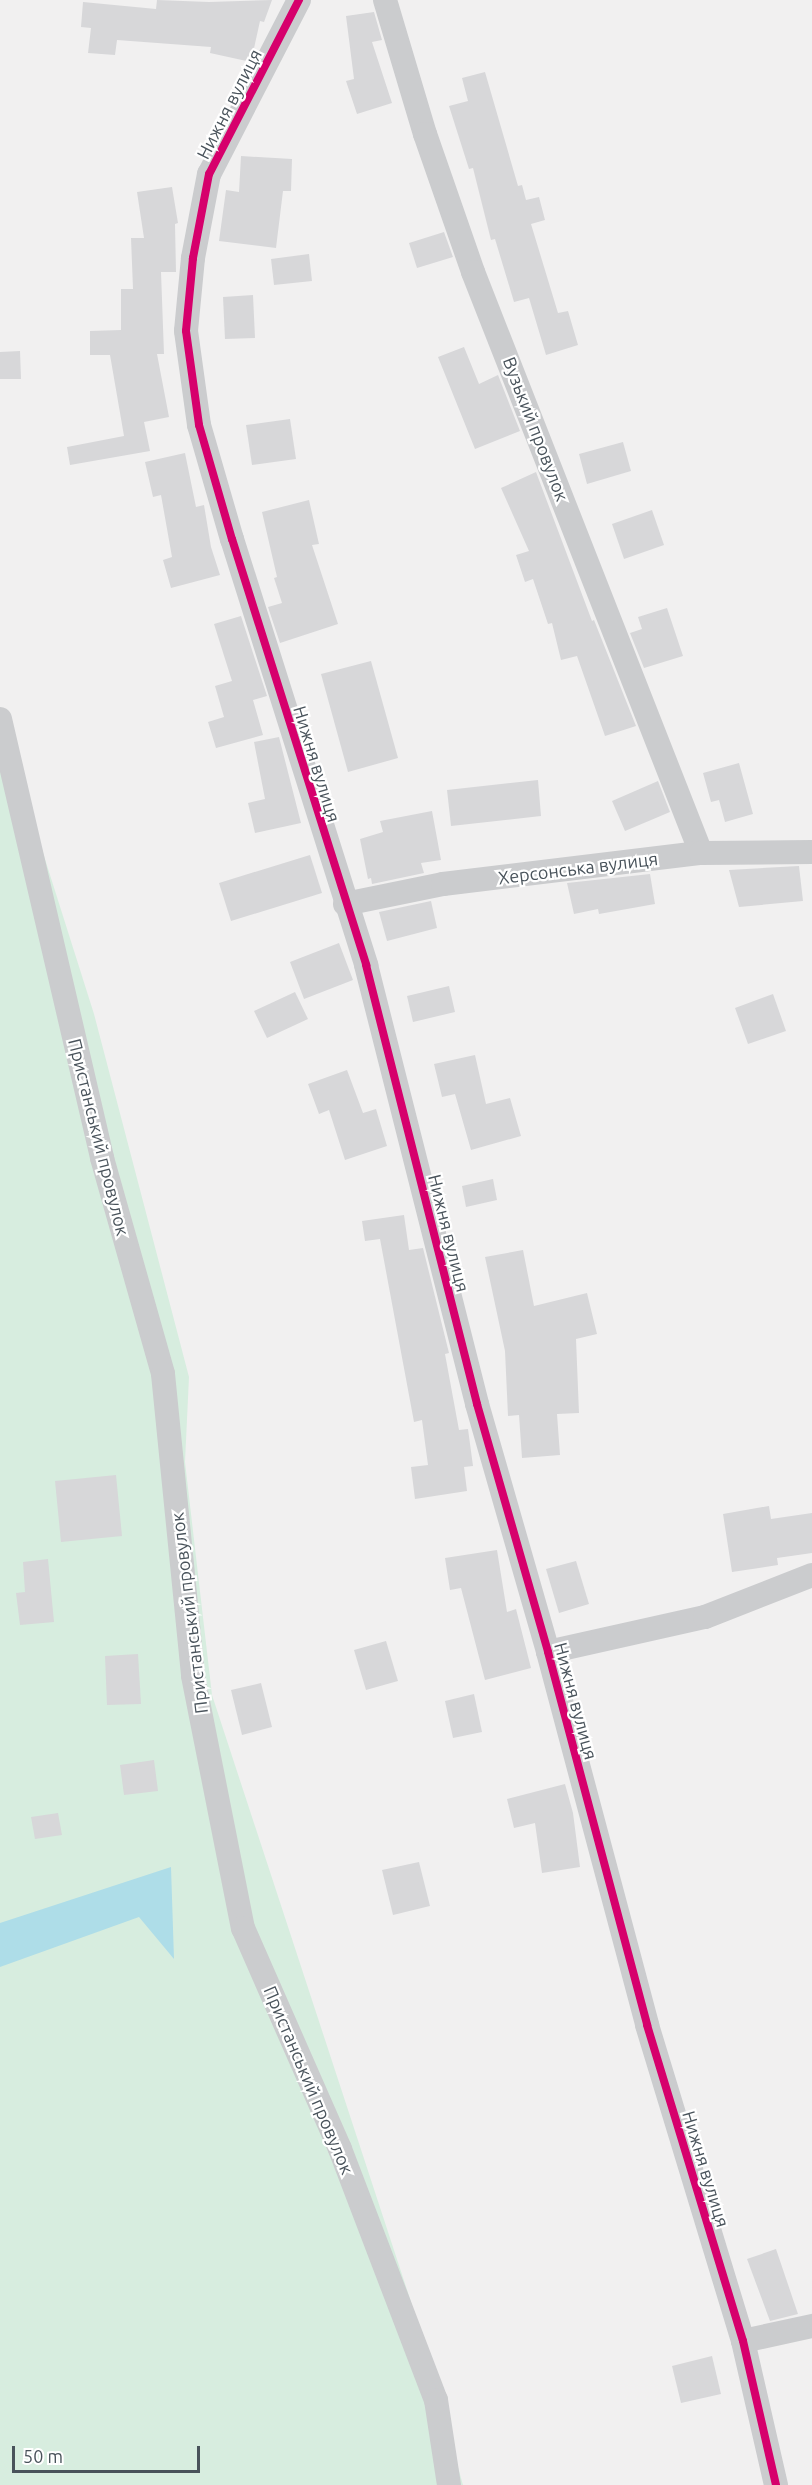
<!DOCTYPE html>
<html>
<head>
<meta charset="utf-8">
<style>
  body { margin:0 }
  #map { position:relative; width:812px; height:2485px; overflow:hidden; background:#f1f0f0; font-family:Ubuntu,sans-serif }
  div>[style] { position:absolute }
  .green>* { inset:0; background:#d7eddf }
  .water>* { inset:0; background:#aedde8 }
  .building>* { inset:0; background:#d7d7d9 }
  .street>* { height:24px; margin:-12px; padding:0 12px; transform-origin:12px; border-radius:12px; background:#cbccce }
  .cycleway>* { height:8px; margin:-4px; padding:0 4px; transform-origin:4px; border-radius:4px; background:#d6006c }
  span { translate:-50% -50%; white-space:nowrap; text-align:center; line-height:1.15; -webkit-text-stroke:4.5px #fff; paint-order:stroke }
  .street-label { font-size:18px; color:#49535b }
  .scale { position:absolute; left:12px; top:2446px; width:188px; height:27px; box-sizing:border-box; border:3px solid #49535b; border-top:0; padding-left:8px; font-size:18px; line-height:21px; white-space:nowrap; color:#49535b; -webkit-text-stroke:4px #fff; paint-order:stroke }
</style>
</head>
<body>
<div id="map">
  <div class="green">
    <i style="clip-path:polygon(0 717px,94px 1014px,189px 1377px,185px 1462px,212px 1695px,411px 2302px,463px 2485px,0 2485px)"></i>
  </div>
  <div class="water">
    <i style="clip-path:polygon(171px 1867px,174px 1959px,139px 1917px,0 1967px,0 1923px)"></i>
  </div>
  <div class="building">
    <i style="clip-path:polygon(157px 0,209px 2px,272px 0,264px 22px,260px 21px,251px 62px,210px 53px,211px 47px,117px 40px,115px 55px,88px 53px,91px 28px,81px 27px,83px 2px,156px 9px)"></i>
    <i style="clip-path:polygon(374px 12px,382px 40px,372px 42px,392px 103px,357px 114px,346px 81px,354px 79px,346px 16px)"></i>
    <i style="clip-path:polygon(485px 72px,518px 186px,522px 185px,526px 200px,539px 197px,545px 220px,531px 224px,558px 313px,568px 311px,578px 345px,546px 355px,529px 298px,514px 302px,495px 239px,491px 240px,473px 168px,469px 169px,449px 106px,468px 101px,462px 78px)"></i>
    <i style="clip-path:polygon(241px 156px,292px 159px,291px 191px,283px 191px,276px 248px,219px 241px,226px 190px,239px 192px)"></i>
    <i style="clip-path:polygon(172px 187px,178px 223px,175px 224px,176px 272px,161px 272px,164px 354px,157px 354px,169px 417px,144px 422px,150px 451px,70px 465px,67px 447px,124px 436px,110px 355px,90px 355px,90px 331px,121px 330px,121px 289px,133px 289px,131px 238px,144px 238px,137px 192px)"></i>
    <i style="clip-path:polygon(444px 232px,453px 257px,417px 268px,409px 243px)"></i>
    <i style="clip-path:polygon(309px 254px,312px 281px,274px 285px,271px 259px)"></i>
    <i style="clip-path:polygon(253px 295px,255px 338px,225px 339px,223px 297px)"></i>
    <i style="clip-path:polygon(464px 347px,479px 384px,498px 375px,520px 431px,475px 449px,438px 357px)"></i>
    <i style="clip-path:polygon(20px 351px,21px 379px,0 379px,0 352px)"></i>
    <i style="clip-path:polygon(290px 419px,296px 459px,252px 465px,246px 425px)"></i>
    <i style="clip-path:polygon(623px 442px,631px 471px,587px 484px,579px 454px)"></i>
    <i style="clip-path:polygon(185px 453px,196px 507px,204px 505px,211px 547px,220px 575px,171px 588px,163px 560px,172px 557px,161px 495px,153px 497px,145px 462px)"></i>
    <i style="clip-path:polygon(536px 472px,592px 621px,594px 620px,636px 726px,605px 736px,577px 656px,561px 660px,552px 623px,548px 624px,533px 579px,525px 582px,516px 555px,529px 551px,501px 488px)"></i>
    <i style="clip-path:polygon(309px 500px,319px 544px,312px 545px,338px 624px,280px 643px,268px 607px,282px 603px,274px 578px,277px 577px,262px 512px)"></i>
    <i style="clip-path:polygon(652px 510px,664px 545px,624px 559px,612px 524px)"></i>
    <i style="clip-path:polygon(667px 608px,683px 656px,644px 668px,630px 633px,642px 629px,638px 617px)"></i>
    <i style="clip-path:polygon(241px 616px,267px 696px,253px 700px,263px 735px,216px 748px,208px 722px,224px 717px,215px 686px,232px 681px,214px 624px)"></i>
    <i style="clip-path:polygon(371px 661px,398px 758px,348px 772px,321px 674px)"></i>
    <i style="clip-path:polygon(279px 737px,301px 823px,255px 833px,248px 803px,265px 799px,254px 742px)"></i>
    <i style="clip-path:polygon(739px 763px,753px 814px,725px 822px,719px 800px,711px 802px,703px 773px)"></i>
    <i style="clip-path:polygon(538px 780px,541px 816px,451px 826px,447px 790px)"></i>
    <i style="clip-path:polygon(658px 781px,670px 812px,625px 831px,612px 801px)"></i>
    <i style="clip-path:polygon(432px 811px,441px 860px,421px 863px,424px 873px,372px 884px,371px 878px,368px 879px,360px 839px,383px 832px,380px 821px)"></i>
    <i style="clip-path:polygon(310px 855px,322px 893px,231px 921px,219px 883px)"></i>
    <i style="clip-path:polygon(799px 866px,803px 901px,739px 907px,729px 870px)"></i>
    <i style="clip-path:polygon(650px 874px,655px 904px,599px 914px,598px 909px,574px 914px,567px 883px)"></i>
    <i style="clip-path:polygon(431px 901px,437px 928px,387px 941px,379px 912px)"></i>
    <i style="clip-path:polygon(339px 943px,353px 980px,304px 999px,290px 962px)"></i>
    <i style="clip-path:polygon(449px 986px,455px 1012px,413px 1022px,407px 996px)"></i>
    <i style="clip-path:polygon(295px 992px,308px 1019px,267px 1038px,254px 1011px)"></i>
    <i style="clip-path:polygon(773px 994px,786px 1031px,748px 1044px,735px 1008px)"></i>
    <i style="clip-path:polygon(475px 1055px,486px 1104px,510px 1098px,521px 1136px,471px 1150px,455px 1094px,442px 1097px,434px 1064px)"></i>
    <i style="clip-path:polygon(347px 1070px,363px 1113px,376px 1109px,387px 1146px,345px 1160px,329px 1110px,319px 1114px,308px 1084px)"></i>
    <i style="clip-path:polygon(493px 1179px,497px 1200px,466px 1207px,462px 1186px)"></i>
    <i style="clip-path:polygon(404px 1215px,409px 1250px,423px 1248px,449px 1353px,445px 1354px,459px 1430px,468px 1429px,473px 1466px,464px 1467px,467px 1491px,415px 1499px,411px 1467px,428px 1465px,422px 1420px,414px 1422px,380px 1239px,365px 1241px,362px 1221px)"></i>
    <i style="clip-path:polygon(523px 1250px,534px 1306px,587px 1293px,597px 1334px,576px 1339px,579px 1413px,557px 1414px,560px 1455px,522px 1458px,519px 1415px,508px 1416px,505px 1351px,485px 1257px)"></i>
    <i style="clip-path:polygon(116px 1475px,122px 1536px,61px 1542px,55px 1481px)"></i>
    <i style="clip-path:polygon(769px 1506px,771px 1519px,812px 1513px,812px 1553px,777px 1558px,778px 1565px,732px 1572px,723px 1514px)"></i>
    <i style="clip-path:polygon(497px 1550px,507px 1612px,516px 1609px,531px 1668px,485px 1680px,461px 1588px,450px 1590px,445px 1558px)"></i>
    <i style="clip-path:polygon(48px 1559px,54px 1622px,20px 1625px,16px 1593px,25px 1592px,23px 1562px)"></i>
    <i style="clip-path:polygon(576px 1561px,589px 1604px,559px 1613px,546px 1569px)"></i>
    <i style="clip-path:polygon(386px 1641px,398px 1681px,366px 1690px,354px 1650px)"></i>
    <i style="clip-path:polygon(138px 1654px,141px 1704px,107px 1705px,105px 1656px)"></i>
    <i style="clip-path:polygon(261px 1683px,272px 1727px,242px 1735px,231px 1690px)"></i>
    <i style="clip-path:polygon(474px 1694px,482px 1732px,453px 1738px,445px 1701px)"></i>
    <i style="clip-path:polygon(154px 1760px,158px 1791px,124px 1795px,120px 1765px)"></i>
    <i style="clip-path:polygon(565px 1784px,573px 1813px,580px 1867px,542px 1873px,535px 1823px,514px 1828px,507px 1799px)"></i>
    <i style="clip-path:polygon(58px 1813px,62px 1835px,35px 1839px,31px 1817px)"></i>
    <i style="clip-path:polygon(419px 1862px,430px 1906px,393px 1915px,382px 1870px)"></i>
    <i style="clip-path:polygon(776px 2249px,798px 2314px,770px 2321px,747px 2259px)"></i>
    <i style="clip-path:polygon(712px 2356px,721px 2394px,681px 2403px,672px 2366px)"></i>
  </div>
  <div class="street">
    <i style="left:299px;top:0;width:196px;rotate:117.3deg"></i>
    <i style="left:209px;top:174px;width:86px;rotate:100.8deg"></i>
    <i style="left:193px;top:258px;width:73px;rotate:95.5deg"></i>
    <i style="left:186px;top:331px;width:95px;rotate:82.1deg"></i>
    <i style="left:199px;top:425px;width:119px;rotate:73.9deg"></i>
    <i style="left:232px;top:539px;width:447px;rotate:72.5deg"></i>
    <i style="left:366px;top:965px;width:453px;rotate:75.8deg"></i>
    <i style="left:477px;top:1404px;width:258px;rotate:74deg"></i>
    <i style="left:548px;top:1652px;width:386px;rotate:75.1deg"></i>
    <i style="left:647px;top:2025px;width:330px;rotate:73.1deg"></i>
    <i style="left:743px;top:2341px;width:148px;rotate:77.1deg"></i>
    <i style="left:385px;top:0;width:140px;rotate:73.4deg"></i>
    <i style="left:425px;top:134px;width:146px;rotate:70.8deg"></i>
    <i style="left:473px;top:272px;width:624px;rotate:68.57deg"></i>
    <i style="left:0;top:719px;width:451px;rotate:76.9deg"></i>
    <i style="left:102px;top:1158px;width:224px;rotate:74.2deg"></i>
    <i style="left:163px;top:1374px;width:303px;rotate:84.3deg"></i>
    <i style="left:193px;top:1676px;width:257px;rotate:78.8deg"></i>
    <i style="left:243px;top:1928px;width:241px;rotate:66.3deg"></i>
    <i style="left:340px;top:2149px;width:269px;rotate:69.1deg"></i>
    <i style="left:436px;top:2400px;width:86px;rotate:81.3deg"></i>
    <i style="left:345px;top:904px;width:100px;rotate:-11.5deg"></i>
    <i style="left:443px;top:884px;width:260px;rotate:-6.9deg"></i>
    <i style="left:701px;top:853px;width:111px;rotate:-0.5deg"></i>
    <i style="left:548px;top:1652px;width:161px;rotate:-12.6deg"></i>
    <i style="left:705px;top:1617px;width:115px;rotate:-21.4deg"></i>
    <i style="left:743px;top:2341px;width:71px;rotate:-12.3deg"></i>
  </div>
  <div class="cycleway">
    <i style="left:299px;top:0;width:196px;rotate:117.3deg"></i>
    <i style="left:209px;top:174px;width:86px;rotate:100.8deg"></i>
    <i style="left:193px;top:258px;width:73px;rotate:95.5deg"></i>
    <i style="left:186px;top:331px;width:95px;rotate:82.1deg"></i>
    <i style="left:199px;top:425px;width:119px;rotate:73.9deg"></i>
    <i style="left:232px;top:539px;width:447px;rotate:72.5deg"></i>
    <i style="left:366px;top:965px;width:453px;rotate:75.8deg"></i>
    <i style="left:477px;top:1404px;width:258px;rotate:74deg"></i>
    <i style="left:548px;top:1652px;width:386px;rotate:75.1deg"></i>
    <i style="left:647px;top:2025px;width:330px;rotate:73.1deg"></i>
    <i style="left:743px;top:2341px;width:148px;rotate:77.1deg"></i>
  </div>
  <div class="street-label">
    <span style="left:229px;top:104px;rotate:-63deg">Нижня вулиця</span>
    <span style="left:536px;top:429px;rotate:69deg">Вузький провулок</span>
    <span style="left:317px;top:764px;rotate:73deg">Нижня вулиця</span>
    <span style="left:578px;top:868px;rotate:-7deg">Херсонська вулиця</span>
    <span style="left:99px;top:1137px;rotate:76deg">Пристанський провулок</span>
    <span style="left:449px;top:1233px;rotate:76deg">Нижня вулиця</span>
    <span style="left:189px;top:1613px;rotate:-97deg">Пристанський провулок</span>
    <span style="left:576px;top:1701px;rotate:75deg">Нижня вулиця</span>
    <span style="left:309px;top:2080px;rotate:67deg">Пристанський провулок</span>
    <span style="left:706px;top:2169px;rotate:73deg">Нижня вулиця</span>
  </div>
  <div class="scale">50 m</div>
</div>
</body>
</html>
